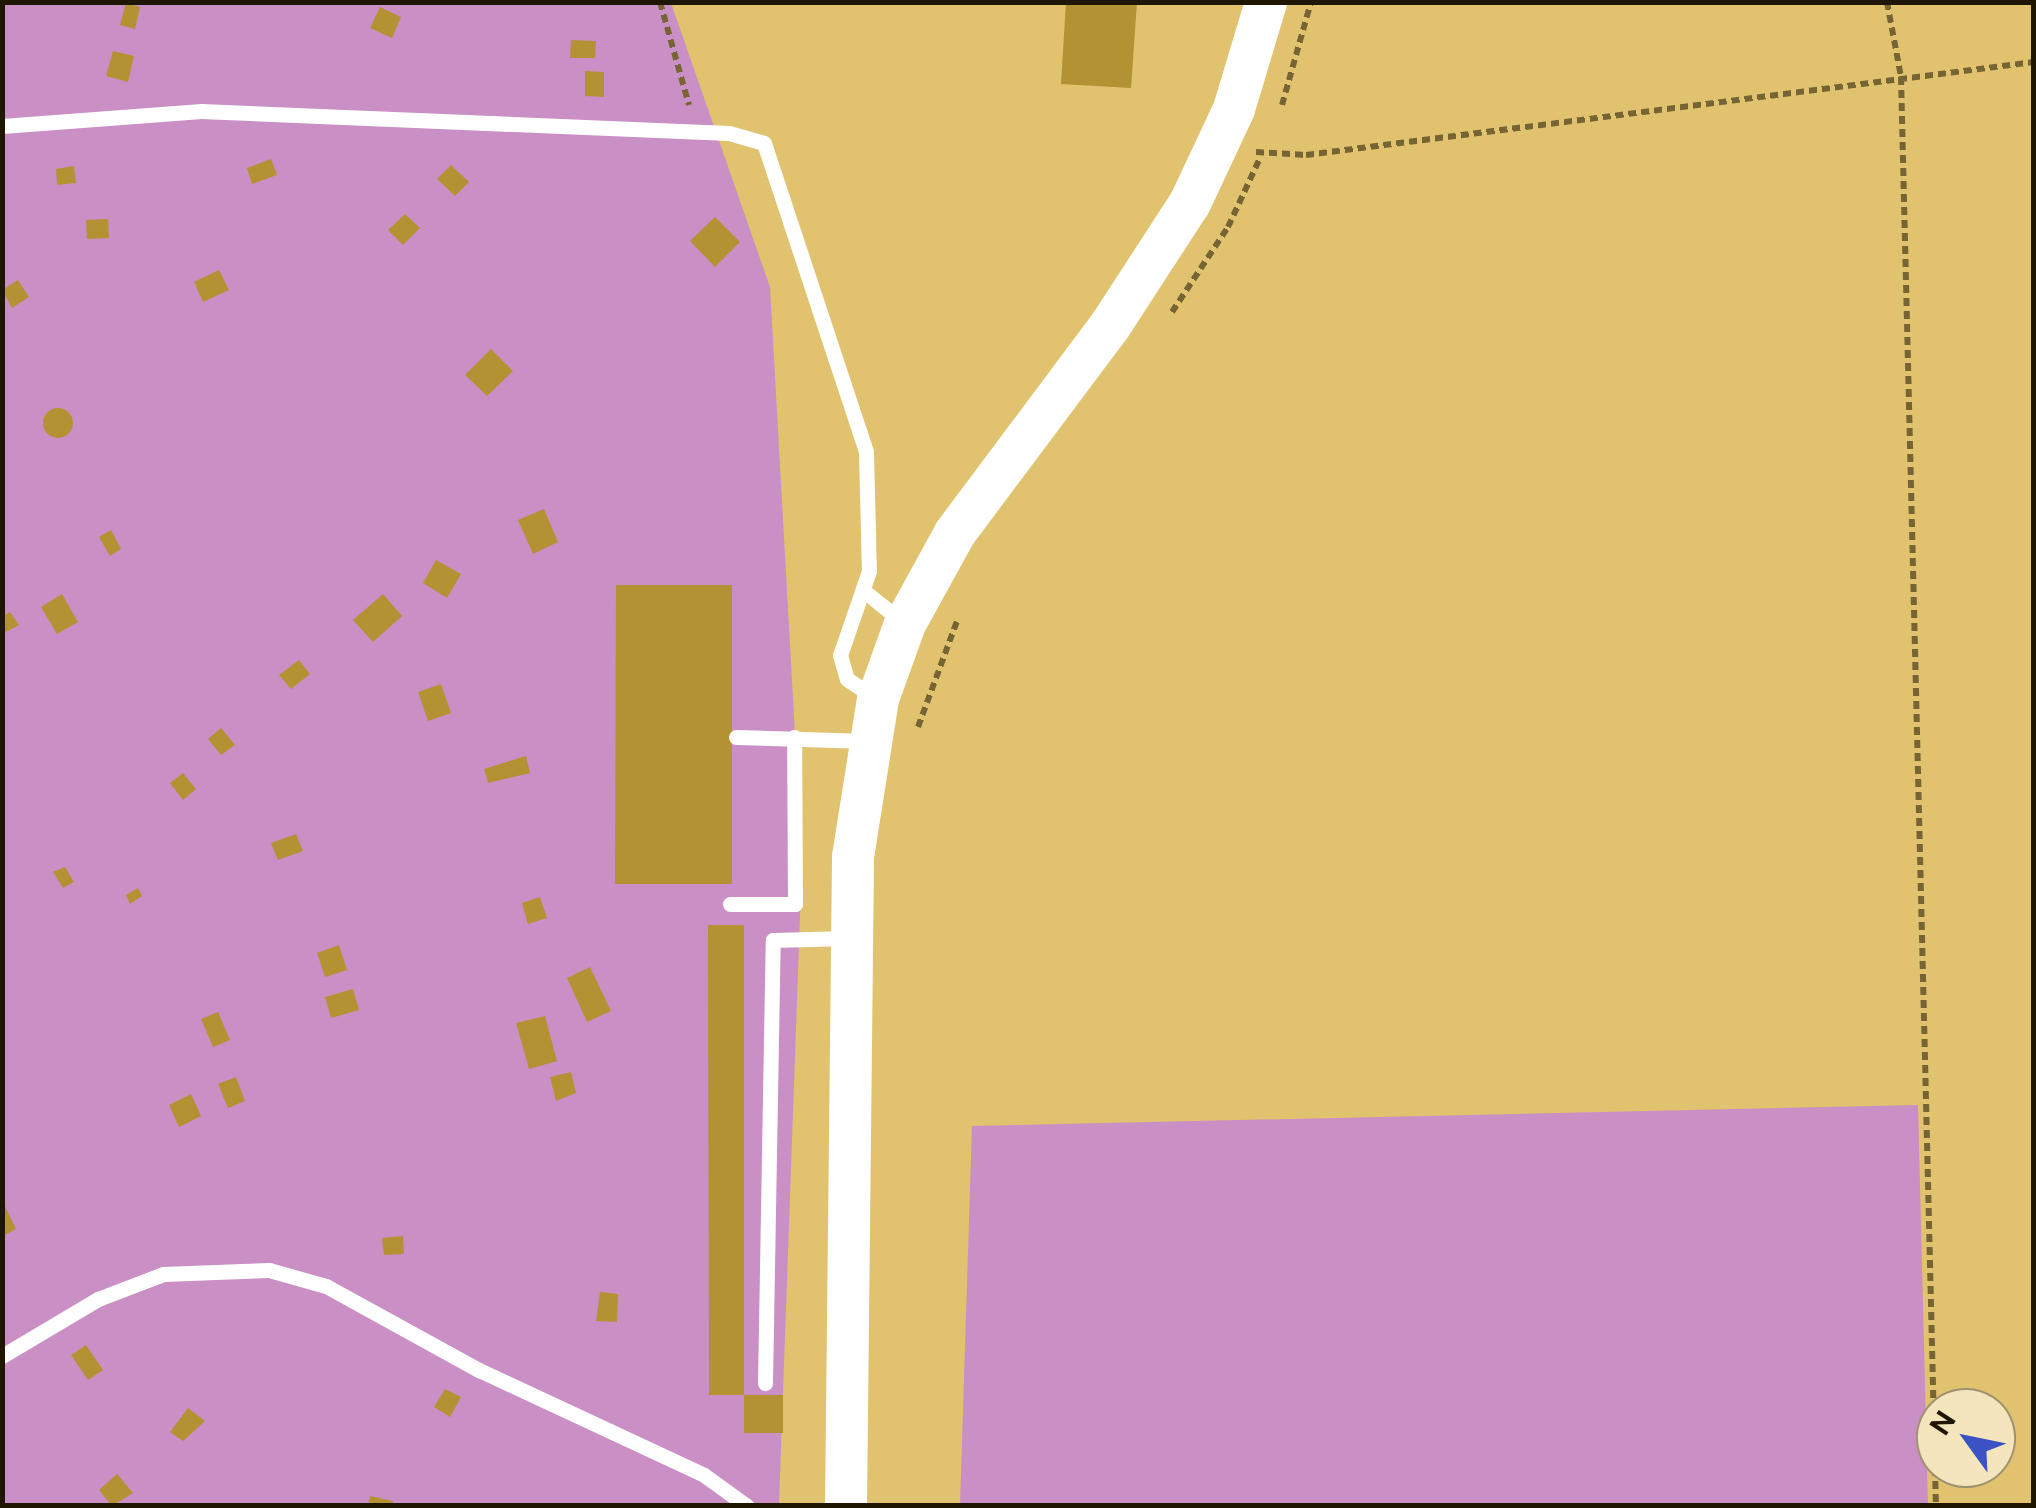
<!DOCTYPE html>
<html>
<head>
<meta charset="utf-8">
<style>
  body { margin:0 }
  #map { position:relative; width:2036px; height:1508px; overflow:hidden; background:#e1c26f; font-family:"Public Sans",sans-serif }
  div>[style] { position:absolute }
  .green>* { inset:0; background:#ca8fc4 }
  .building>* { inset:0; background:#b39234 }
  .round { border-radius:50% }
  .path>* { height:6px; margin-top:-3px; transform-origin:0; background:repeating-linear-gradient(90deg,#776433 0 8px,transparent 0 13px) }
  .lane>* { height:15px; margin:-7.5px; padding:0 7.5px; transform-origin:7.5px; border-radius:7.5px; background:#fff }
  .secondary>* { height:42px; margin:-21px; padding:0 21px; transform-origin:21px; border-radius:21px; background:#fff }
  span { translate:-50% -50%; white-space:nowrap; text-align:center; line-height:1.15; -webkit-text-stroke:10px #f4e5bd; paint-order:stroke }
  .frame { position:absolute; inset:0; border:5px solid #1f1600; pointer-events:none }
  .north { position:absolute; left:1916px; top:1388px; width:100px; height:100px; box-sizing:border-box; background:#f4e5bd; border:2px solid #9f9271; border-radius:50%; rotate:303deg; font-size:28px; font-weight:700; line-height:40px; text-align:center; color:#1f1600 }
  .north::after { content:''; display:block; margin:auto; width:35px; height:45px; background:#3a52c4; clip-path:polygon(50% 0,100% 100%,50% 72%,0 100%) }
</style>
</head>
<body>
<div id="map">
  <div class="green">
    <i style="clip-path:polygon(3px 3px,671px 3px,770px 287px,802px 860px,779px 1505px,3px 1506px)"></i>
    <i style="clip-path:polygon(1918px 1105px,1928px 1505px,960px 1505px,972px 1126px)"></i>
  </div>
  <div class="building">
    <i style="clip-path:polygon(1066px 2px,1137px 2px,1131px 88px,1061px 84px)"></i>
    <i style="clip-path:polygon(126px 3px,140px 7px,135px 29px,120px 25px)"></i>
    <i style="clip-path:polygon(380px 7px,401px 17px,392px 38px,370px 28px)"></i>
    <i style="clip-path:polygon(571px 40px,596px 41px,595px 58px,570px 58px)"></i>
    <i style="clip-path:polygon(113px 51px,134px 56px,128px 82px,106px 76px)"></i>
    <i style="clip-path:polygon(585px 71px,604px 72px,604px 97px,585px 96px)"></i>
    <i style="clip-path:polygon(271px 159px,277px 175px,252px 184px,247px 168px)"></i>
    <i style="clip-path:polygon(451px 165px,469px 182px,455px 196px,437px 179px)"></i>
    <i style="clip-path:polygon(74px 166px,76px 183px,57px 185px,56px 169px)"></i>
    <i style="clip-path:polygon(405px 214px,420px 228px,403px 245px,388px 230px)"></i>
    <i style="clip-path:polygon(715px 217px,740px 242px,715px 267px,690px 241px)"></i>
    <i style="clip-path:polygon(108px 219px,109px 238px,87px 239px,86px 220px)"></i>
    <i style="clip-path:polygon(219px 270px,229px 290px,203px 302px,194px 282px)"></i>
    <i style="clip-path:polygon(18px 280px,29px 297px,12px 308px,2px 290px)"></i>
    <i style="clip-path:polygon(491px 349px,513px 371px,487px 396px,465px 375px)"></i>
    <i class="round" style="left:43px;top:408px;width:30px;height:30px"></i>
    <i style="clip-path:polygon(544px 509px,558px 542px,533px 554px,518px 520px)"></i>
    <i style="clip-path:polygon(111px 530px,121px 549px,110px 556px,99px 537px)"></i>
    <i style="clip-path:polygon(436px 560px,461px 574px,447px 598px,423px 583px)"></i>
    <i style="clip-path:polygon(616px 585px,732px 585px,732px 884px,615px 884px)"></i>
    <i style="clip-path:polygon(62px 594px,78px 622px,57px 634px,41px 607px)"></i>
    <i style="clip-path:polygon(383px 594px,402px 616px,373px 642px,353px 620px)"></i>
    <i style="clip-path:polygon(10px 612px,19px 625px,2px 634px,2px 617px)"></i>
    <i style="clip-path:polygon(299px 660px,310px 674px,291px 689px,279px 675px)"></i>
    <i style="clip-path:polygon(441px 684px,451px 713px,428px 721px,418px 692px)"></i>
    <i style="clip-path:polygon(221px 728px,235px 745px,221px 755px,208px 739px)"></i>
    <i style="clip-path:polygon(526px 756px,530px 773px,488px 783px,484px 769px)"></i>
    <i style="clip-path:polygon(183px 773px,196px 789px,183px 800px,170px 783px)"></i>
    <i style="clip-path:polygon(296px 834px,303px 851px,278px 860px,271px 843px)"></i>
    <i style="clip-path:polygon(65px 867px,74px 882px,63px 888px,53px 872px)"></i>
    <i style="clip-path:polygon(138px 888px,142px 896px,130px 904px,126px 895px)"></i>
    <i style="clip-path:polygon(540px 897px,547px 918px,528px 924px,522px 903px)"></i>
    <i style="clip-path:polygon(708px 925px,744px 925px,744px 1395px,709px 1395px)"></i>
    <i style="clip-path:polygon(339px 945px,347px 970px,325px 977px,317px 953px)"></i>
    <i style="clip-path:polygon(590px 967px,611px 1011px,587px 1022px,567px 978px)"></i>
    <i style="clip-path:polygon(353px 989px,359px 1010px,331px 1018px,325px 997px)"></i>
    <i style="clip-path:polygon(218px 1012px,230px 1040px,213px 1047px,201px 1019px)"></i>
    <i style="clip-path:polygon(545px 1016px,557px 1061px,529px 1069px,516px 1023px)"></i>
    <i style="clip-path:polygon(571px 1072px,576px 1093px,556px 1101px,550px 1077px)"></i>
    <i style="clip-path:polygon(236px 1077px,245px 1101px,228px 1108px,218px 1084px)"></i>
    <i style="clip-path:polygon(191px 1094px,201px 1116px,179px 1127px,169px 1105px)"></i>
    <i style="clip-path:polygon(3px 1202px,16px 1229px,3px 1236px)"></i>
    <i style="clip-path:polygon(403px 1236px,404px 1254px,384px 1255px,382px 1238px)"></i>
    <i style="clip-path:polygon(600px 1292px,618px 1294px,617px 1322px,596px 1321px)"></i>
    <i style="clip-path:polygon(86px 1345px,103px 1370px,88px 1380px,71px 1355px)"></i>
    <i style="clip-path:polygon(445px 1389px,461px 1397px,450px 1417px,434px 1407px)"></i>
    <i style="clip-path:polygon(744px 1395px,783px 1395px,783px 1433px,744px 1433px)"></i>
    <i style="clip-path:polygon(188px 1408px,205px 1421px,183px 1441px,170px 1432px)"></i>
    <i style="clip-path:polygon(117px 1474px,133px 1493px,112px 1506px,99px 1490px)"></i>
    <i style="clip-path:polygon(370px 1496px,393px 1501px,392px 1506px,368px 1506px)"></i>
  </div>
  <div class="path">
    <i style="left:660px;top:2px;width:107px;rotate:74.3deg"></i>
    <i style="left:1887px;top:2px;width:76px;rotate:79.4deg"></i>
    <i style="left:1901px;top:77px;width:1429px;rotate:88.6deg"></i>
    <i style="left:1282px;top:105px;width:107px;rotate:-74.3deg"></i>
    <i style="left:1256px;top:152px;width:50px;rotate:3.4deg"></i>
    <i style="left:1306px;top:155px;width:734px;rotate:-7.28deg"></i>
    <i style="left:1172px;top:312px;width:102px;rotate:-56.6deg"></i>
    <i style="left:1228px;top:227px;width:76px;rotate:-65.1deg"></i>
    <i style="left:918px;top:727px;width:113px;rotate:-69.8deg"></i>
  </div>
  <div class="lane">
    <i style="left:2px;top:126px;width:200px;rotate:-4.3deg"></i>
    <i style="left:201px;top:111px;width:528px;rotate:2.39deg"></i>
    <i style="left:729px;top:133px;width:36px;rotate:16deg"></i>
    <i style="left:764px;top:143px;width:325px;rotate:71.7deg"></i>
    <i style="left:866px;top:452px;width:119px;rotate:88.6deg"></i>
    <i style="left:869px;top:571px;width:89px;rotate:109deg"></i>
    <i style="left:840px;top:655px;width:25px;rotate:74deg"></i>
    <i style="left:847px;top:679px;width:32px;rotate:34deg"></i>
    <i style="left:864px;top:591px;width:51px;rotate:38.7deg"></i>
    <i style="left:736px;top:737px;width:131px;rotate:1.7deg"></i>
    <i style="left:730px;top:904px;width:65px"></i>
    <i style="left:795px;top:904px;width:167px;rotate:-90.3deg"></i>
    <i style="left:2px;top:1356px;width:112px;rotate:-30.7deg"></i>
    <i style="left:98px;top:1299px;width:70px;rotate:-21deg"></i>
    <i style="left:163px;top:1274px;width:106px;rotate:-2.2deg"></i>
    <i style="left:269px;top:1270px;width:59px;rotate:15.7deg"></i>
    <i style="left:326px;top:1286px;width:175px;rotate:28.8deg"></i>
    <i style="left:479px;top:1370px;width:248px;rotate:25deg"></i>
    <i style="left:704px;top:1475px;width:53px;rotate:35.8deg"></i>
    <i style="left:765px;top:1383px;width:443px;rotate:-89deg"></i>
    <i style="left:773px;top:940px;width:75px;rotate:-1.5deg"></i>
  </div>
  <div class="secondary">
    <i style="left:846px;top:1506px;width:649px;rotate:-89.38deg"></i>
    <i style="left:853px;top:857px;width:160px;rotate:-81deg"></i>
    <i style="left:878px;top:699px;width:80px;rotate:-70.2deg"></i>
    <i style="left:905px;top:624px;width:104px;rotate:-61.2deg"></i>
    <i style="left:955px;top:533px;width:259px;rotate:-53.2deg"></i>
    <i style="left:1110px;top:326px;width:147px;rotate:-57deg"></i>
    <i style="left:1190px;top:203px;width:104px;rotate:-64.9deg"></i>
    <i style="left:1234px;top:109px;width:112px;rotate:-73.3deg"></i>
  </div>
  <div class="frame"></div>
  <div class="north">N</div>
</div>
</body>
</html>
